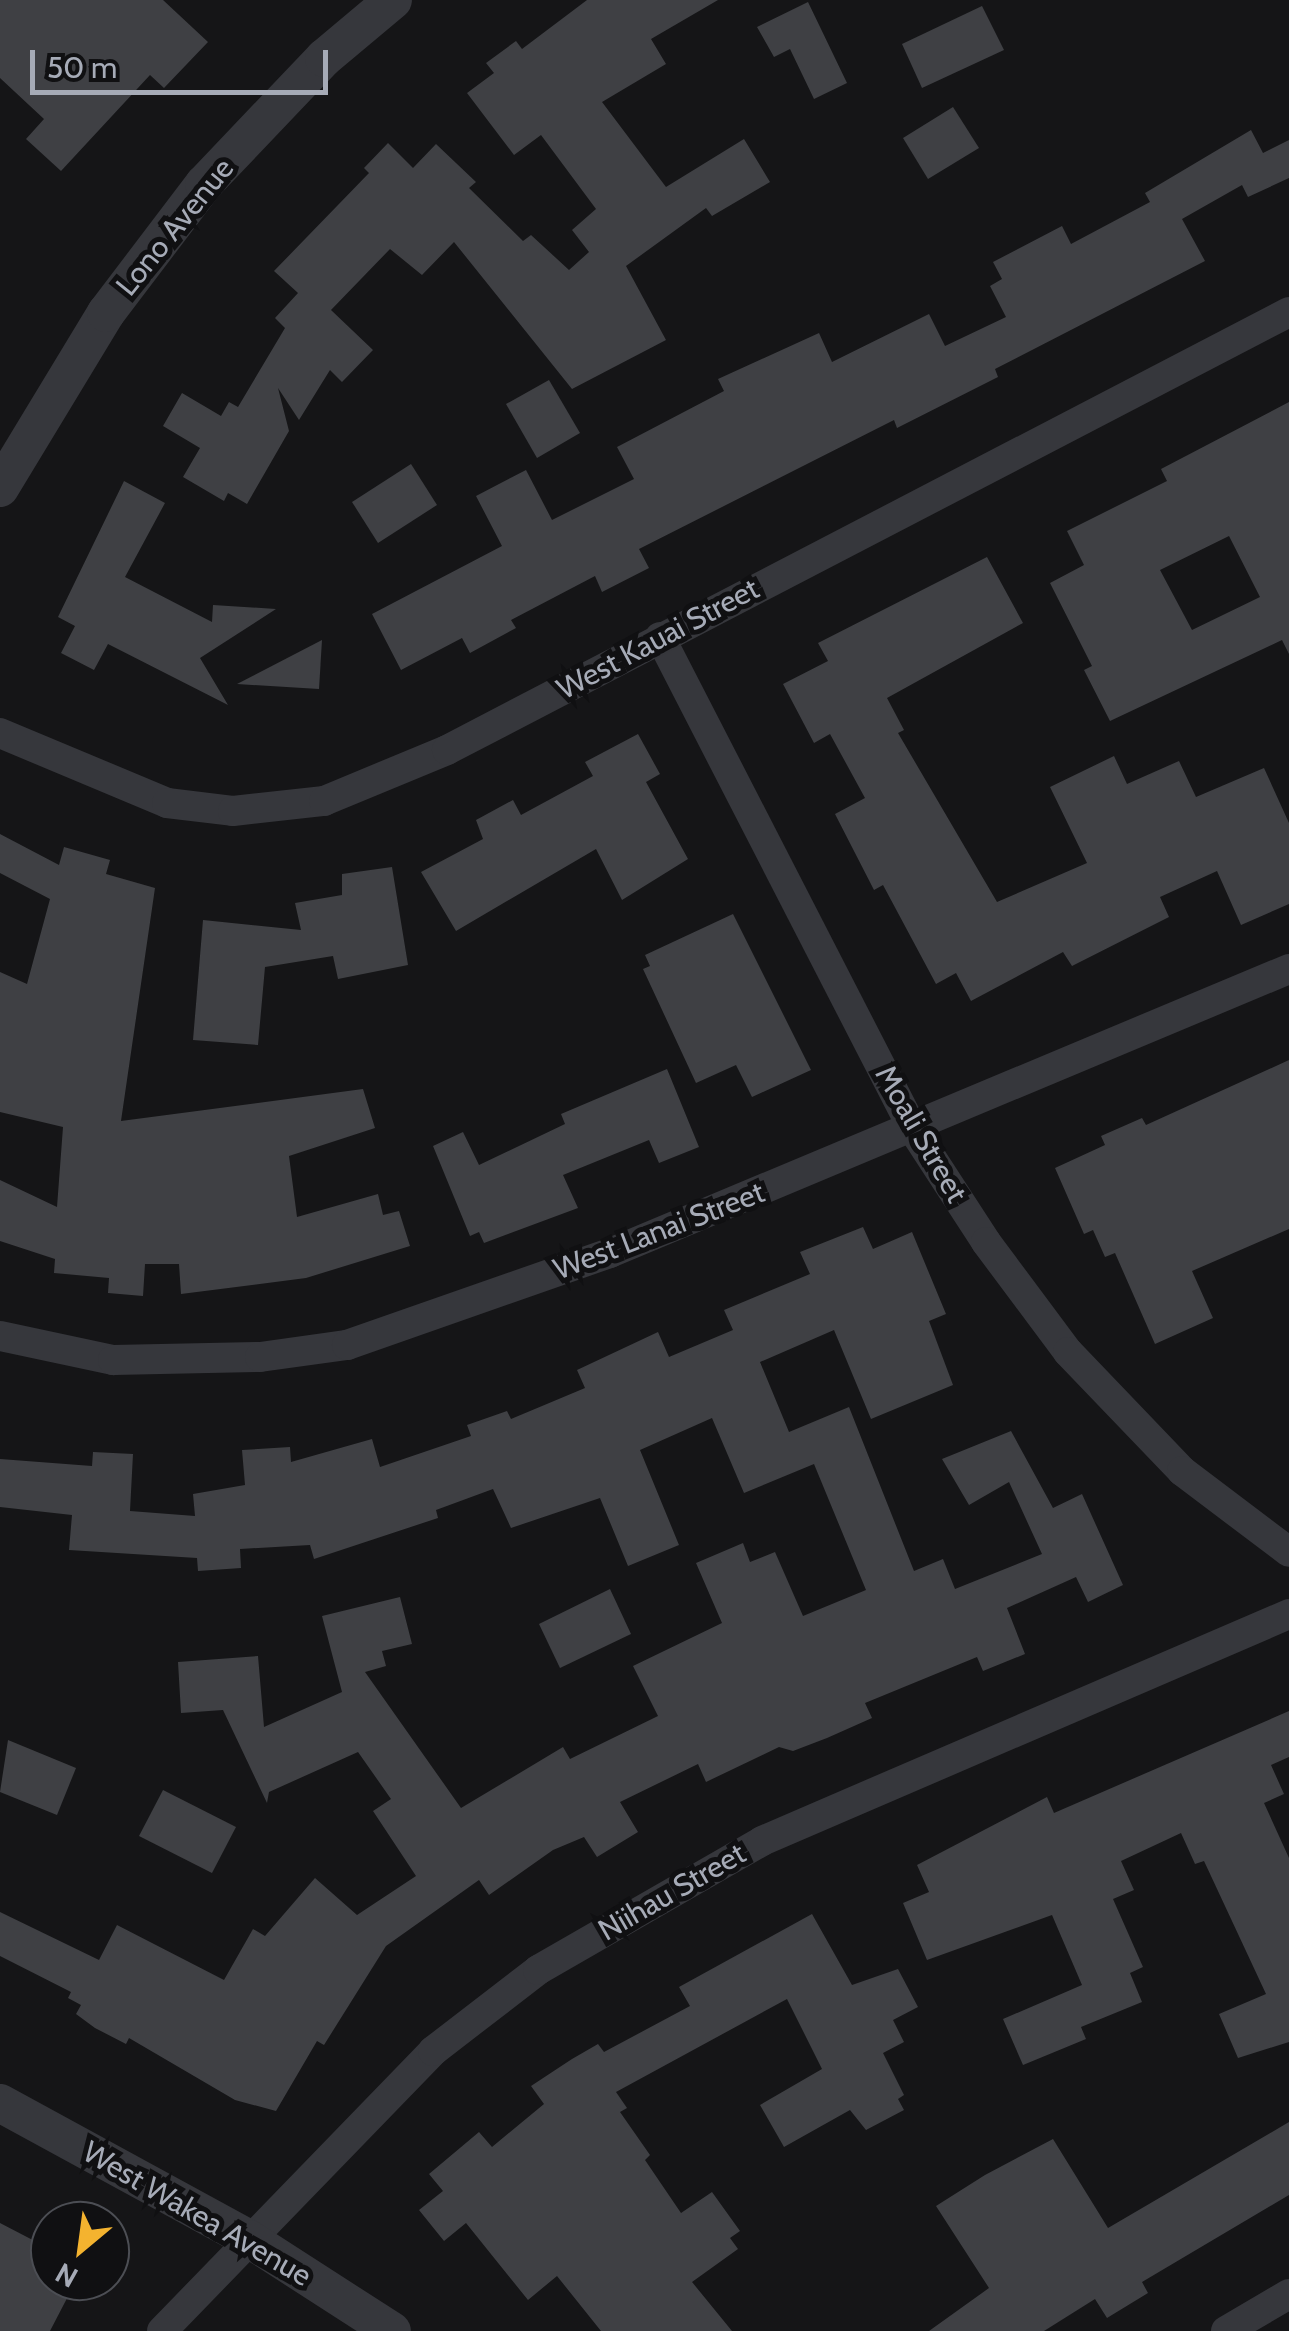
<!DOCTYPE html>
<html>
<head>
<meta charset="utf-8">
<style>
  body { margin:0 }
  #map { position:relative; width:1289px; height:2331px; overflow:hidden; background:#151517; font-family:Cabin,sans-serif }
  div>[style] { position:absolute }
  .building>* { inset:0; background:#3f4044 }
  .minor>* { height:30px; margin:-15px; padding:0 15px; transform-origin:15px; border-radius:15px; background:#36373c }
  .tertiary>* { height:38px; margin:-19px; padding:0 19px; transform-origin:19px; border-radius:19px; background:#36373c }
  span { translate:-50% -50%; white-space:nowrap; text-align:center; line-height:1.15; -webkit-text-stroke:10px #101012; paint-order:stroke }
  .street-label { font-size:30px; color:#a6abb7 }
  .north { position:absolute; left:30px; top:2201px; width:100px; height:100px; box-sizing:border-box; background:#101012; border:2px solid #4c4e54; border-radius:50%; rotate:209deg; font-size:28px; font-weight:700; line-height:40px; text-align:center; color:#a6abb7 }
  .north::after { content:''; display:block; margin:auto; width:35px; height:45px; background:#f4b32f; clip-path:polygon(50% 0,100% 100%,50% 72%,0 100%) }
  .scale { position:absolute; left:30px; top:50px; width:298px; height:45px; box-sizing:border-box; border:5px solid #a6abb7; border-top:0; padding-left:12px; font-size:30px; line-height:35px; white-space:nowrap; color:#a6abb7; -webkit-text-stroke:8px #101012; paint-order:stroke }
</style>
</head>
<body>
<div id="map">
  <div class="building">
    <i style="clip-path:polygon(0 0,163px 0,208px 42px,164px 88px,150px 75px,61px 171px,26px 139px,44px 119px,0 78px)"></i>
    <i style="clip-path:polygon(587px 0,718px 0,651px 39px,666px 64px,602px 102px,666px 187px,744px 139px,770px 182px,712px 216px,706px 208px,626px 266px,666px 340px,572px 389px,454px 242px,422px 275px,390px 249px,331px 310px,373px 350px,342px 382px,330px 370px,299px 420px,278px 388px,289px 431px,247px 504px,228px 493px,224px 501px,183px 477px,200px 448px,163px 426px,182px 393px,221px 416px,229px 402px,238px 407px,285px 328px,275px 318px,298px 293px,274px 271px,369px 173px,364px 168px,388px 143px,413px 168px,436px 144px,476px 182px,469px 188px,523px 241px,531px 235px,569px 270px,589px 252px,572px 230px,596px 209px,541px 135px,514px 155px,467px 93px,494px 73px,486px 63px,516px 41px,522px 49px)"></i>
    <i style="clip-path:polygon(808px 2px,847px 83px,814px 99px,790px 49px,774px 57px,757px 27px)"></i>
    <i style="clip-path:polygon(982px 6px,1004px 50px,922px 88px,902px 44px)"></i>
    <i style="clip-path:polygon(953px 107px,979px 148px,928px 179px,903px 138px)"></i>
    <i style="clip-path:polygon(1251px 130px,1263px 153px,1289px 140px,1289px 178px,1248px 197px,1242px 185px,1182px 219px,1205px 261px,995px 369px,998px 377px,897px 428px,894px 420px,639px 549px,649px 568px,602px 592px,595px 576px,511px 620px,516px 628px,470px 653px,462px 638px,401px 670px,372px 614px,502px 546px,476px 496px,526px 470px,552px 520px,634px 479px,617px 447px,724px 391px,718px 379px,819px 333px,832px 362px,929px 314px,945px 346px,1006px 317px,990px 286px,1002px 279px,993px 262px,1062px 226px,1071px 244px,1150px 202px,1145px 193px)"></i>
    <i style="clip-path:polygon(549px 380px,580px 433px,537px 458px,506px 404px)"></i>
    <i style="clip-path:polygon(evenodd,1289px 402px,1289px 654px,1282px 640px,1110px 721px,1084px 670px,1092px 666px,1050px 583px,1084px 565px,1067px 531px,1167px 481px,1161px 469px,1289px 402px,1229px 536px,1260px 597px,1192px 630px,1160px 570px,1229px 536px)"></i>
    <i style="clip-path:polygon(411px 464px,437px 505px,378px 543px,352px 502px)"></i>
    <i style="clip-path:polygon(124px 481px,165px 503px,125px 577px,212px 622px,213px 605px,276px 609px,200px 658px,228px 705px,108px 644px,94px 670px,61px 653px,75px 626px,58px 617px)"></i>
    <i style="clip-path:polygon(987px 557px,1023px 623px,887px 698px,904px 730px,898px 733px,997px 902px,1087px 863px,1050px 787px,1114px 756px,1127px 784px,1179px 761px,1196px 797px,1264px 768px,1289px 823px,1289px 904px,1241px 925px,1217px 871px,1160px 897px,1169px 917px,1072px 966px,1063px 952px,971px 1001px,956px 973px,936px 984px,883px 885px,874px 890px,835px 814px,865px 798px,830px 734px,814px 743px,783px 684px,828px 661px,818px 643px)"></i>
    <i style="clip-path:polygon(322px 640px,319px 689px,237px 684px)"></i>
    <i style="clip-path:polygon(638px 734px,660px 774px,646px 782px,688px 859px,622px 900px,596px 849px,456px 931px,421px 872px,483px 839px,476px 820px,513px 800px,521px 815px,593px 776px,585px 762px)"></i>
    <i style="clip-path:polygon(0 834px,59px 865px,64px 847px,110px 860px,106px 874px,155px 888px,121px 1121px,363px 1089px,375px 1128px,289px 1156px,297px 1217px,378px 1194px,383px 1215px,399px 1211px,410px 1246px,306px 1278px,181px 1294px,179px 1264px,145px 1264px,143px 1296px,108px 1293px,109px 1278px,54px 1273px,55px 1259px,0 1241px,0 1180px,57px 1207px,63px 1127px,0 1112px,0 972px,27px 984px,50px 899px,0 873px)"></i>
    <i style="clip-path:polygon(392px 867px,408px 965px,338px 979px,333px 956px,265px 967px,258px 1045px,193px 1040px,203px 920px,301px 930px,295px 903px,342px 895px,342px 874px)"></i>
    <i style="clip-path:polygon(733px 914px,811px 1070px,752px 1097px,736px 1065px,696px 1083px,643px 969px,650px 966px,645px 955px)"></i>
    <i style="clip-path:polygon(1289px 1060px,1289px 1229px,1192px 1271px,1213px 1318px,1155px 1344px,1115px 1253px,1105px 1257px,1093px 1230px,1084px 1234px,1055px 1168px,1105px 1145px,1101px 1136px,1142px 1118px,1146px 1125px)"></i>
    <i style="clip-path:polygon(667px 1069px,699px 1147px,659px 1163px,649px 1140px,563px 1175px,578px 1208px,484px 1243px,479px 1232px,470px 1236px,433px 1146px,463px 1132px,479px 1165px,565px 1124px,561px 1114px)"></i>
    <i style="clip-path:polygon(863px 1227px,873px 1249px,912px 1232px,946px 1314px,929px 1321px,953px 1385px,871px 1419px,834px 1330px,760px 1362px,789px 1432px,849px 1407px,914px 1571px,943px 1559px,955px 1589px,1042px 1554px,1009px 1482px,969px 1505px,942px 1459px,1011px 1431px,1053px 1508px,1082px 1494px,1123px 1585px,1088px 1602px,1076px 1577px,1007px 1608px,1025px 1654px,983px 1671px,977px 1657px,865px 1703px,872px 1718px,827px 1738px,793px 1751px,779px 1747px,706px 1782px,698px 1764px,620px 1802px,638px 1832px,597px 1857px,584px 1837px,553px 1850px,489px 1895px,479px 1880px,386px 1946px,324px 2045px,317px 2041px,276px 2111px,235px 2100px,129px 2038px,126px 2044px,95px 2028px,76px 2014px,81px 2005px,68px 1998px,71px 1992px,0 1956px,0 1912px,99px 1960px,117px 1925px,224px 1980px,253px 1929px,265px 1936px,315px 1878px,357px 1915px,416px 1876px,373px 1811px,391px 1799px,358px 1752px,269px 1792px,267px 1803px,223px 1710px,181px 1713px,178px 1662px,258px 1656px,264px 1727px,342px 1692px,322px 1616px,400px 1597px,412px 1644px,382px 1651px,386px 1666px,365px 1672px,461px 1808px,563px 1747px,570px 1759px,658px 1716px,633px 1666px,722px 1623px,696px 1563px,743px 1543px,750px 1562px,775px 1552px,803px 1616px,866px 1590px,814px 1464px,744px 1493px,712px 1418px,640px 1450px,679px 1545px,628px 1566px,600px 1498px,511px 1528px,493px 1489px,436px 1510px,438px 1518px,314px 1559px,310px 1545px,240px 1549px,241px 1568px,198px 1571px,197px 1558px,69px 1550px,72px 1515px,0 1507px,0 1459px,92px 1466px,93px 1452px,133px 1454px,130px 1511px,195px 1516px,193px 1494px,245px 1485px,242px 1450px,290px 1447px,291px 1462px,372px 1439px,380px 1467px,471px 1436px,467px 1425px,507px 1411px,511px 1419px,585px 1388px,577px 1370px,658px 1332px,669px 1357px,733px 1330px,724px 1310px,810px 1274px,800px 1252px)"></i>
    <i style="clip-path:polygon(610px 1589px,631px 1634px,560px 1668px,539px 1624px)"></i>
    <i style="clip-path:polygon(1289px 1711px,1289px 1757px,1271px 1765px,1284px 1794px,1264px 1803px,1289px 1858px,1289px 2042px,1238px 2058px,1219px 2014px,1266px 1994px,1204px 1861px,1195px 1864px,1181px 1833px,1121px 1861px,1134px 1890px,1113px 1899px,1143px 1967px,1130px 1973px,1142px 2002px,1081px 2027px,1086px 2039px,1023px 2065px,1003px 2019px,1082px 1985px,1052px 1915px,927px 1960px,903px 1903px,929px 1892px,917px 1865px,1047px 1797px,1054px 1813px)"></i>
    <i style="clip-path:polygon(8px 1740px,76px 1768px,57px 1815px,0 1792px)"></i>
    <i style="clip-path:polygon(163px 1790px,236px 1827px,212px 1873px,139px 1836px)"></i>
    <i style="clip-path:polygon(812px 1914px,852px 1985px,898px 1969px,918px 2007px,893px 2020px,904px 2042px,883px 2053px,904px 2095px,898px 2099px,904px 2110px,866px 2130px,850px 2110px,784px 2147px,760px 2105px,822px 2069px,787px 1999px,616px 2092px,627px 2108px,620px 2112px,650px 2155px,645px 2160px,681px 2213px,712px 2192px,740px 2231px,730px 2238px,738px 2249px,692px 2282px,732px 2331px,601px 2331px,557px 2276px,528px 2300px,466px 2223px,444px 2241px,419px 2210px,443px 2191px,429px 2174px,479px 2132px,492px 2147px,544px 2104px,531px 2086px,572px 2059px,598px 2044px,604px 2052px,690px 2006px,679px 1987px)"></i>
    <i style="clip-path:polygon(1289px 2122px,1289px 2195px,1142px 2282px,1148px 2293px,1107px 2318px,1095px 2299px,1044px 2331px,929px 2331px,989px 2288px,936px 2206px,985px 2175px,1053px 2139px,1108px 2228px)"></i>
    <i style="clip-path:polygon(0 2223px,50px 2249px,50px 2281px,76px 2281px,50px 2331px,0 2331px)"></i>
  </div>
  <div class="minor">
    <i style="left:660px;top:637px;width:555px;rotate:62.79deg"></i>
    <i style="left:914px;top:1131px;width:132px;rotate:57deg"></i>
    <i style="left:986px;top:1242px;width:137px;rotate:53.3deg"></i>
    <i style="left:1068px;top:1352px;width:165px;rotate:46.2deg"></i>
    <i style="left:1182px;top:1471px;width:134px;rotate:37.1deg"></i>
    <i style="left:0;top:733px;width:181px;rotate:22.7deg"></i>
    <i style="left:167px;top:803px;width:66px;rotate:6.9deg"></i>
    <i style="left:233px;top:811px;width:92px;rotate:-6.3deg"></i>
    <i style="left:324px;top:801px;width:133px;rotate:-22.5deg"></i>
    <i style="left:447px;top:750px;width:949px;rotate:-27.48deg"></i>
    <i style="left:0;top:1336px;width:116px;rotate:12deg"></i>
    <i style="left:113px;top:1360px;width:147px;rotate:-1.2deg"></i>
    <i style="left:260px;top:1357px;width:88px;rotate:-7.9deg"></i>
    <i style="left:347px;top:1345px;width:279px;rotate:-19.3deg"></i>
    <i style="left:610px;top:1253px;width:736px;rotate:-22.7deg"></i>
    <i style="left:162px;top:2331px;width:390px;rotate:-45.9deg"></i>
    <i style="left:433px;top:2051px;width:133px;rotate:-37.6deg"></i>
    <i style="left:538px;top:1970px;width:258px;rotate:-29.9deg"></i>
    <i style="left:762px;top:1841px;width:574px;rotate:-23.3deg"></i>
    <i style="left:1226px;top:2331px;width:73px;rotate:-30.4deg"></i>
  </div>
  <div class="tertiary">
    <i style="left:0;top:488px;width:205px;rotate:-58.8deg"></i>
    <i style="left:106px;top:313px;width:162px;rotate:-52.8deg"></i>
    <i style="left:204px;top:184px;width:174px;rotate:-46.4deg"></i>
    <i style="left:324px;top:58px;width:90px;rotate:-40deg"></i>
    <i style="left:0;top:2103px;width:284px;rotate:28.6deg"></i>
    <i style="left:249px;top:2239px;width:170px;rotate:32.8deg"></i>
  </div>
  <div class="street-label">
    <span style="left:175px;top:227px;rotate:-51deg">Lono Avenue</span>
    <span style="left:658px;top:639px;rotate:-28deg">West Kauai Street</span>
    <span style="left:921px;top:1134px;rotate:60deg">Moali Street</span>
    <span style="left:659px;top:1231px;rotate:-21deg">West Lanai Street</span>
    <span style="left:672px;top:1892px;rotate:-30deg">Niihau Street</span>
    <span style="left:197px;top:2214px;rotate:30deg">West Wakea Avenue</span>
  </div>
  <div class="north">N</div>
  <div class="scale">50 m</div>
</div>
</body>
</html>
